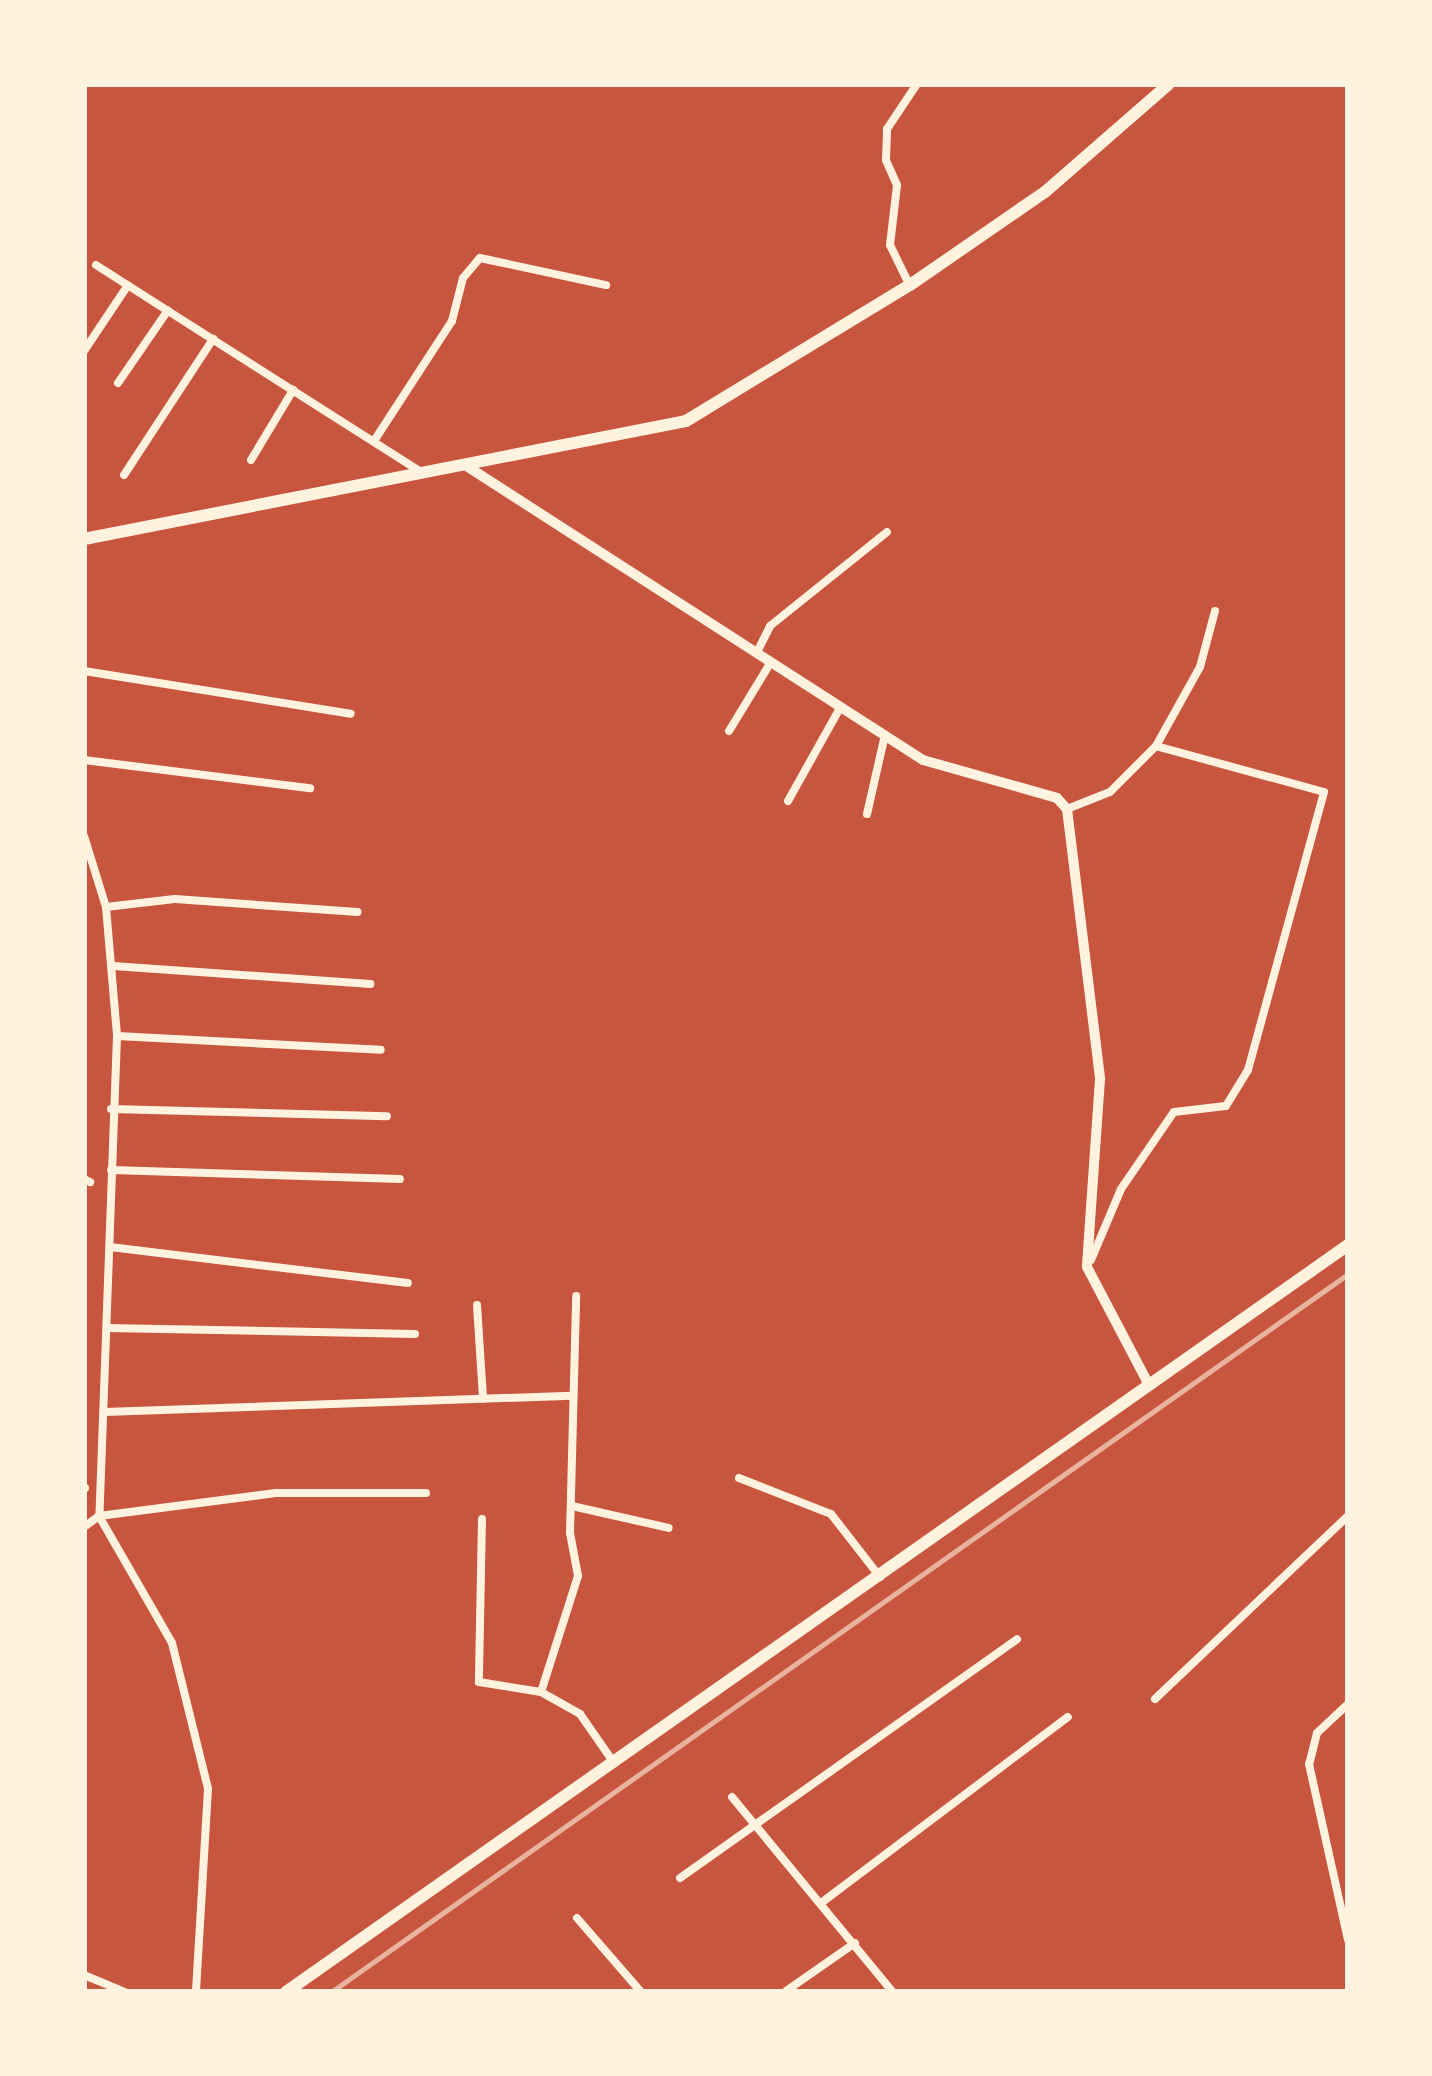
<!DOCTYPE html>
<html>
<head>
<meta charset="utf-8">
<style>
  body { margin:0 }
  #map { position:relative; width:1432px; height:2076px; overflow:hidden; background:#c8553d; font-family:"DejaVu Sans",sans-serif }
  div>[style] { position:absolute }
  .minor>* { height:8px; margin:-4px; padding:0 4px; transform-origin:4px; border-radius:4px; background:#fff3e0 }
  .tertiary>* { height:10px; margin:-5px; padding:0 5px; transform-origin:5px; border-radius:5px; background:#fff3e0 }
  .secondary>* { height:12px; margin:-6px; padding:0 6px; transform-origin:6px; border-radius:6px; background:#fff3e0 }
  .rail>* { height:4.5px; margin:-2.25px; padding:0 2.25px; transform-origin:2.25px; border-radius:2.25px; background:#e9b49f }
  span { translate:-50% -50%; white-space:nowrap; text-align:center; line-height:1.15; -webkit-text-stroke:9px #fff3e0; paint-order:stroke }
  .frame { position:absolute; inset:0; border:87px solid #fff3e0; pointer-events:none }
</style>
</head>
<body>
<div id="map">
  <div class="minor">
    <i style="left:96px;top:265px;width:388px;rotate:32.5deg"></i>
    <i style="left:909px;top:284px;width:43px;rotate:-116deg"></i>
    <i style="left:890px;top:245px;width:60px;rotate:-83.3deg"></i>
    <i style="left:897px;top:185px;width:27px;rotate:-114deg"></i>
    <i style="left:886px;top:160px;width:31px;rotate:-88deg"></i>
    <i style="left:887px;top:129px;width:54px;rotate:-56.3deg"></i>
    <i style="left:84px;top:351px;width:79px;rotate:-56.3deg"></i>
    <i style="left:118px;top:383px;width:88px;rotate:-55.6deg"></i>
    <i style="left:374px;top:441px;width:143px;rotate:-57deg"></i>
    <i style="left:452px;top:321px;width:44px;rotate:-75.7deg"></i>
    <i style="left:463px;top:278px;width:26px;rotate:-50deg"></i>
    <i style="left:480px;top:258px;width:129px;rotate:12.1deg"></i>
    <i style="left:251px;top:460px;width:82px;rotate:-59deg"></i>
    <i style="left:124px;top:475px;width:163px;rotate:-56.8deg"></i>
    <i style="left:757px;top:652px;width:29px;rotate:-63deg"></i>
    <i style="left:770px;top:626px;width:150px;rotate:-38.8deg"></i>
    <i style="left:84px;top:671px;width:270px;rotate:9.1deg"></i>
    <i style="left:729px;top:731px;width:81px;rotate:-58.7deg"></i>
    <i style="left:84px;top:760px;width:228px;rotate:7.1deg"></i>
    <i style="left:788px;top:801px;width:107px;rotate:-60.8deg"></i>
    <i style="left:1067px;top:809px;width:46px;rotate:-21.6deg"></i>
    <i style="left:1110px;top:792px;width:65px;rotate:-45deg"></i>
    <i style="left:1156px;top:746px;width:90px;rotate:-60.9deg"></i>
    <i style="left:1200px;top:667px;width:58px;rotate:-75deg"></i>
    <i style="left:867px;top:814px;width:81px;rotate:-77.2deg"></i>
    <i style="left:84px;top:836px;width:74px;rotate:72.8deg"></i>
    <i style="left:106px;top:907px;width:129px;rotate:85.1deg"></i>
    <i style="left:117px;top:1036px;width:480px;rotate:92.1deg"></i>
    <i style="left:99px;top:1516px;width:146px;rotate:60.1deg"></i>
    <i style="left:172px;top:1643px;width:150px;rotate:76.1deg"></i>
    <i style="left:208px;top:1789px;width:203px;rotate:93.4deg"></i>
    <i style="left:106px;top:907px;width:69px;rotate:-6.6deg"></i>
    <i style="left:175px;top:899px;width:183px;rotate:4.1deg"></i>
    <i style="left:113px;top:966px;width:258px;rotate:4deg"></i>
    <i style="left:117px;top:1036px;width:264px;rotate:3deg"></i>
    <i style="left:111px;top:1109px;width:276px;rotate:1.5deg"></i>
    <i style="left:111px;top:1170px;width:289px;rotate:1.8deg"></i>
    <i style="left:84px;top:1179px;width:7px;rotate:27deg"></i>
    <i style="left:110px;top:1247px;width:300px;rotate:6.9deg"></i>
    <i style="left:1091px;top:1260px;width:77px;rotate:-67.1deg"></i>
    <i style="left:1121px;top:1189px;width:93px;rotate:-55.5deg"></i>
    <i style="left:1174px;top:1112px;width:52px;rotate:-6.6deg"></i>
    <i style="left:1226px;top:1106px;width:42px;rotate:-58.6deg"></i>
    <i style="left:1248px;top:1070px;width:288px;rotate:-74.7deg"></i>
    <i style="left:1324px;top:792px;width:174px;rotate:-164.7deg"></i>
    <i style="left:477px;top:1305px;width:94px;rotate:86.3deg"></i>
    <i style="left:107px;top:1328px;width:308px;rotate:1.1deg"></i>
    <i style="left:105px;top:1412px;width:467px;rotate:-2deg"></i>
    <i style="left:739px;top:1478px;width:99px;rotate:21.4deg"></i>
    <i style="left:831px;top:1514px;width:80px;rotate:52.1deg"></i>
    <i style="left:84px;top:1488px;width:1px"></i>
    <i style="left:572px;top:1506px;width:99px;rotate:12.8deg"></i>
    <i style="left:482px;top:1519px;width:163px;rotate:91.1deg"></i>
    <i style="left:479px;top:1682px;width:63px;rotate:9.2deg"></i>
    <i style="left:541px;top:1692px;width:45px;rotate:29.4deg"></i>
    <i style="left:580px;top:1714px;width:60px;rotate:55.2deg"></i>
    <i style="left:84px;top:1527px;width:19px;rotate:-36deg"></i>
    <i style="left:99px;top:1516px;width:178px;rotate:-7.4deg"></i>
    <i style="left:276px;top:1493px;width:150px"></i>
    <i style="left:541px;top:1692px;width:122px;rotate:-72.3deg"></i>
    <i style="left:578px;top:1576px;width:44px;rotate:-100.5deg"></i>
    <i style="left:570px;top:1533px;width:237px;rotate:-88.5deg"></i>
    <i style="left:1155px;top:1699px;width:266px;rotate:-43.5deg"></i>
    <i style="left:1348px;top:1704px;width:42px;rotate:136.9deg"></i>
    <i style="left:1317px;top:1733px;width:32px;rotate:104deg"></i>
    <i style="left:1309px;top:1764px;width:180px;rotate:77.5deg"></i>
    <i style="left:732px;top:1797px;width:253px;rotate:50.5deg"></i>
    <i style="left:680px;top:1878px;width:413px;rotate:-35.3deg"></i>
    <i style="left:821px;top:1903px;width:309px;rotate:-37deg"></i>
    <i style="left:577px;top:1918px;width:98px;rotate:49.1deg"></i>
    <i style="left:84px;top:1975px;width:44px;rotate:22.5deg"></i>
    <i style="left:786px;top:1991px;width:84px;rotate:-34.8deg"></i>
  </div>
  <div class="tertiary">
    <i style="left:468px;top:467px;width:541px;rotate:32.78deg"></i>
    <i style="left:923px;top:760px;width:139px;rotate:15.8deg"></i>
    <i style="left:1057px;top:798px;width:15px;rotate:48deg"></i>
    <i style="left:1067px;top:809px;width:272px;rotate:83deg"></i>
    <i style="left:1100px;top:1079px;width:188px;rotate:94deg"></i>
    <i style="left:1087px;top:1267px;width:133px;rotate:62.3deg"></i>
  </div>
  <div class="secondary">
    <i style="left:84px;top:539px;width:613px;rotate:-11.09deg"></i>
    <i style="left:686px;top:421px;width:262px;rotate:-31.3deg"></i>
    <i style="left:910px;top:285px;width:164px;rotate:-34.6deg"></i>
    <i style="left:1045px;top:192px;width:164px;rotate:-41.1deg"></i>
    <i style="left:286px;top:1992px;width:1298px;rotate:-35.12deg"></i>
  </div>
  <div class="rail">
    <i style="left:331px;top:1992px;width:1245px;rotate:-35.22deg"></i>
  </div>
  <div class="frame"></div>
</div>
</body>
</html>
